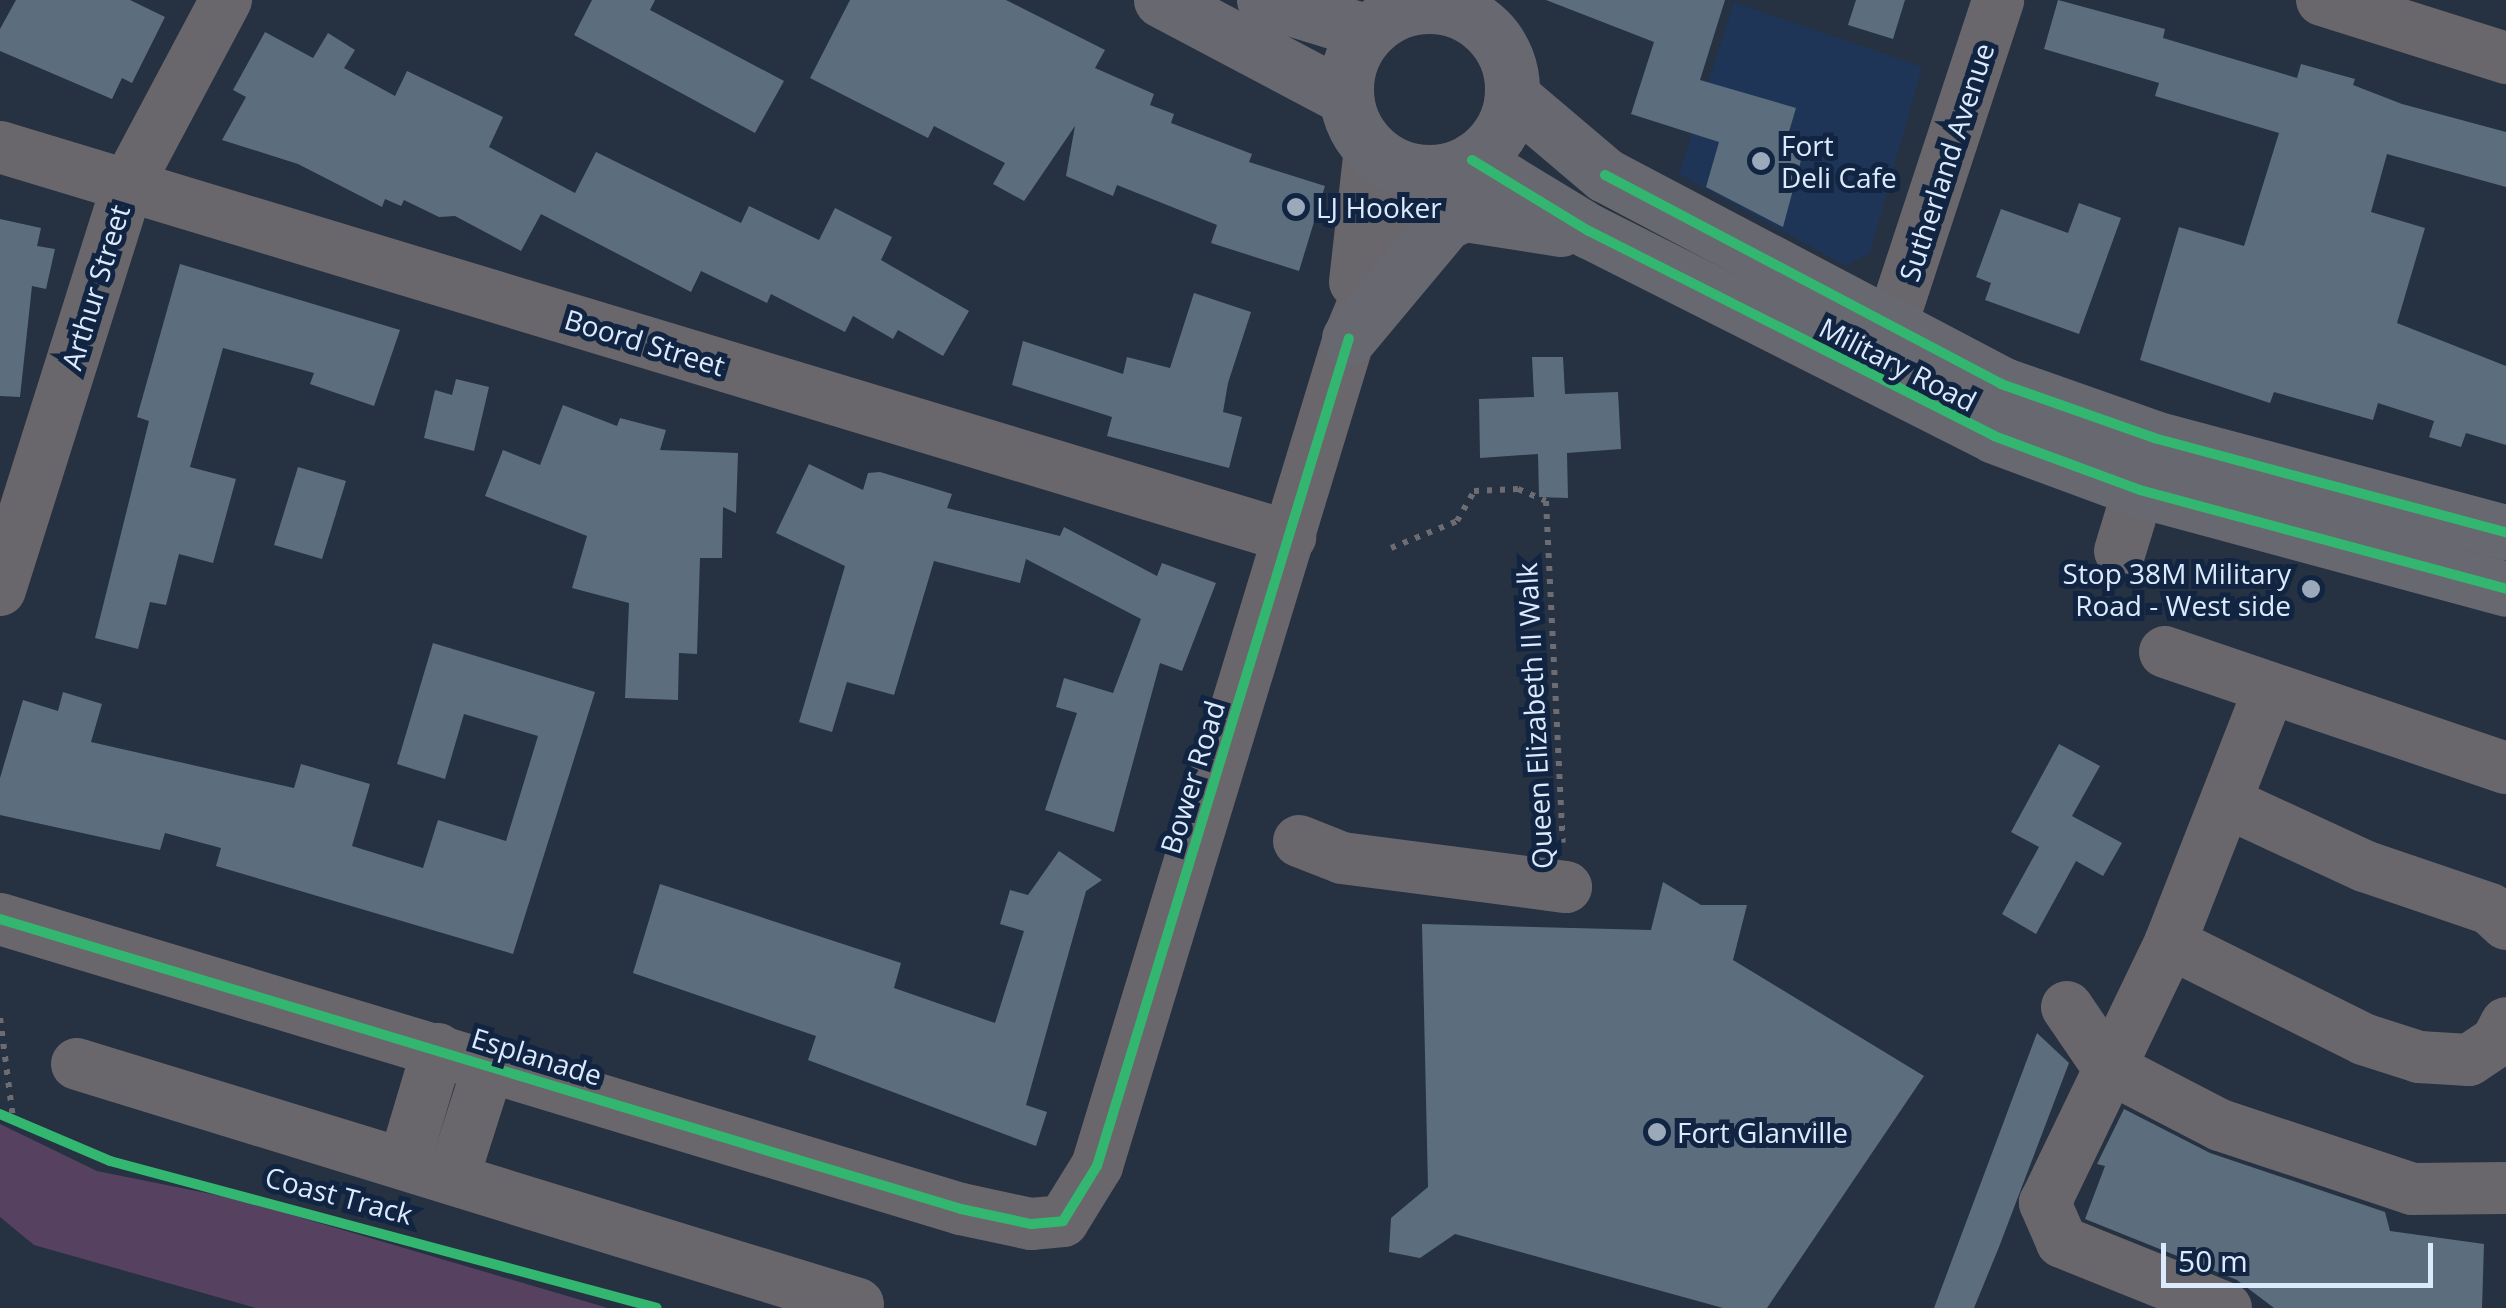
<!DOCTYPE html>
<html>
<head>
<meta charset="utf-8">
<style>
  body { margin:0 }
  #map { position:relative; width:2506px; height:1308px; overflow:hidden; background:#263141; font-family:"Open Sans",sans-serif }
  div>[style] { position:absolute }
  .built>* { inset:0; background:#1f3557 }
  .green>* { inset:0; background:#564160 }
  .building>* { inset:0; background:#5c6e7e }
  .path>* { height:6px; margin-top:-3px; transform-origin:0; background:repeating-linear-gradient(90deg,#6d6c72 0 5px,transparent 0 13px) }
  .minor>* { height:52px; margin:-26px; padding:0 26px; transform-origin:26px; border-radius:26px; background:#69676b }
  .major>* { height:55px; margin:-27.5px; padding:0 27.5px; transform-origin:27.5px; border-radius:27.5px; background:#676870 }
  .major>.ring { margin:-27.5px; padding:0; box-sizing:content-box; background:none; border:55px solid #676870; border-radius:50% }
  .cycleway>* { height:10px; margin:-5px; padding:0 5px; transform-origin:5px; border-radius:5px; background:#33b770 }
  .dots>* { width:28px; height:28px; translate:-50% -50%; box-sizing:border-box; border:5px solid #112542; border-radius:50% }
  span { translate:-50% -50%; white-space:nowrap; text-align:center; line-height:1.15; -webkit-text-stroke:10px #112542; paint-order:stroke }
  .poi-label { font-size:28px; color:#dceafd }
  .left { translate:0 -50%; text-align:left }
  .right { translate:-100% -50%; text-align:right }
  .street-label { font-size:28px; color:#dceafd }
  .scale { position:absolute; left:2161px; top:1243px; width:272px; height:45px; box-sizing:border-box; border:5px solid #dceafd; border-top:0; padding-left:12px; font-size:30px; line-height:35px; white-space:nowrap; color:#dceafd; -webkit-text-stroke:8px #112542; paint-order:stroke }
</style>
</head>
<body>
<div id="map">
  <div class="built">
    <i style="clip-path:polygon(1734px 2px,1922px 67px,1870px 253px,1846px 266px,1679px 174px)"></i>
  </div>
  <div class="green">
    <i style="clip-path:polygon(0 1124px,97px 1171px,241px 1200px,608px 1308px,256px 1308px,34px 1245px,0 1217px)"></i>
  </div>
  <div class="building">
    <i style="clip-path:polygon(16px 0,130px 0,165px 17px,132px 83px,122px 78px,112px 99px,0 51px,0 29px)"></i>
    <i style="clip-path:polygon(592px 0,655px 0,650px 10px,784px 81px,755px 133px,574px 35px)"></i>
    <i style="clip-path:polygon(850px 0,1006px 0,1105px 50px,1095px 68px,1154px 94px,1150px 105px,1174px 114px,1171px 123px,1252px 154px,1249px 162px,1325px 186px,1299px 271px,1211px 243px,1217px 225px,1117px 185px,1113px 196px,1066px 176px,1075px 126px,1024px 201px,993px 184px,1005px 163px,934px 126px,928px 138px,810px 78px)"></i>
    <i style="clip-path:polygon(1546px 0,1725px 0,1700px 80px,1796px 108px,1783px 152px,1804px 149px,1783px 227px,1706px 187px,1719px 142px,1631px 114px,1654px 42px)"></i>
    <i style="clip-path:polygon(1856px 0,1905px 0,1893px 39px,1848px 25px)"></i>
    <i style="clip-path:polygon(2058px 0,2165px 29px,2163px 38px,2297px 78px,2301px 64px,2355px 79px,2353px 85px,2402px 104px,2506px 132px,2506px 187px,2387px 154px,2371px 212px,2425px 228px,2397px 323px,2506px 366px,2506px 445px,2466px 433px,2461px 447px,2429px 437px,2434px 421px,2378px 403px,2373px 420px,2274px 392px,2270px 403px,2140px 360px,2179px 227px,2244px 246px,2279px 133px,2155px 96px,2159px 83px,2044px 49px)"></i>
    <i style="clip-path:polygon(265px 32px,313px 58px,328px 33px,355px 50px,344px 68px,395px 96px,407px 71px,503px 117px,489px 147px,575px 193px,596px 152px,741px 223px,749px 206px,819px 240px,835px 208px,892px 237px,881px 260px,969px 311px,943px 356px,898px 330px,893px 339px,853px 316px,845px 332px,771px 294px,767px 303px,701px 271px,691px 292px,541px 214px,521px 251px,455px 216px,439px 217px,404px 200px,401px 206px,385px 199px,382px 207px,298px 164px,222px 140px,246px 97px,233px 90px)"></i>
    <i style="clip-path:polygon(2079px 203px,2121px 218px,2079px 334px,1985px 300px,1991px 283px,1976px 277px,2001px 209px,2068px 233px)"></i>
    <i style="clip-path:polygon(0 219px,41px 228px,37px 246px,55px 249px,46px 289px,32px 286px,20px 397px,0 396px)"></i>
    <i style="clip-path:polygon(180px 264px,400px 330px,374px 406px,310px 384px,314px 373px,223px 348px,190px 467px,236px 479px,213px 563px,179px 554px,166px 605px,150px 602px,138px 649px,95px 638px,149px 421px,137px 417px)"></i>
    <i style="clip-path:polygon(1194px 293px,1251px 312px,1228px 383px,1223px 412px,1242px 417px,1229px 468px,1107px 436px,1112px 417px,1012px 385px,1023px 341px,1123px 374px,1127px 357px,1170px 368px)"></i>
    <i style="clip-path:polygon(1532px 357px,1563px 357px,1565px 394px,1618px 392px,1621px 449px,1567px 453px,1568px 498px,1539px 497px,1538px 454px,1480px 458px,1479px 399px,1534px 397px)"></i>
    <i style="clip-path:polygon(456px 379px,489px 387px,474px 451px,424px 438px,435px 390px,452px 395px)"></i>
    <i style="clip-path:polygon(563px 405px,617px 426px,620px 418px,666px 430px,660px 450px,738px 453px,736px 513px,723px 507px,722px 558px,700px 558px,697px 654px,679px 653px,678px 700px,625px 698px,629px 603px,572px 588px,587px 536px,485px 496px,503px 450px,540px 465px)"></i>
    <i style="clip-path:polygon(809px 464px,863px 490px,868px 473px,880px 472px,952px 494px,947px 508px,1060px 536px,1064px 527px,1157px 576px,1162px 563px,1216px 583px,1182px 671px,1160px 663px,1114px 832px,1045px 810px,1077px 713px,1056px 707px,1064px 678px,1113px 693px,1141px 619px,1026px 559px,1020px 583px,934px 561px,894px 695px,847px 682px,832px 732px,799px 722px,845px 566px,776px 533px)"></i>
    <i style="clip-path:polygon(298px 467px,346px 481px,322px 559px,274px 545px)"></i>
    <i style="clip-path:polygon(433px 643px,595px 692px,513px 954px,216px 866px,221px 848px,165px 833px,160px 850px,0 815px,0 778px,23px 700px,58px 711px,63px 692px,102px 704px,91px 742px,294px 788px,301px 764px,370px 784px,352px 846px,423px 868px,438px 820px,506px 841px,538px 736px,464px 714px,445px 779px,397px 764px)"></i>
    <i style="clip-path:polygon(2059px 744px,2100px 766px,2072px 816px,2122px 843px,2103px 876px,2076px 861px,2036px 934px,2002px 914px,2039px 847px,2011px 832px)"></i>
    <i style="clip-path:polygon(1059px 851px,1102px 880px,1086px 891px,1026px 1105px,1047px 1112px,1036px 1146px,808px 1060px,816px 1036px,633px 973px,660px 884px,901px 963px,894px 988px,995px 1023px,1024px 931px,1000px 924px,1010px 890px,1028px 895px)"></i>
    <i style="clip-path:polygon(1663px 882px,1701px 905px,1747px 905px,1733px 960px,1924px 1076px,1767px 1308px,1723px 1308px,1455px 1234px,1420px 1258px,1389px 1252px,1391px 1218px,1428px 1187px,1422px 924px,1651px 930px)"></i>
    <i style="clip-path:polygon(2037px 1033px,2069px 1063px,1999px 1247px,1974px 1308px,1934px 1308px)"></i>
    <i style="clip-path:polygon(2124px 1109px,2210px 1153px,2385px 1212px,2390px 1231px,2484px 1244px,2482px 1308px,2274px 1308px,2237px 1280px,2085px 1219px,2105px 1166px,2097px 1164px)"></i>
  </div>
  <div class="path">
    <i style="left:1391px;top:548px;width:71px;rotate:-22.2deg"></i>
    <i style="left:1457px;top:521px;width:34px;rotate:-60deg"></i>
    <i style="left:1474px;top:491px;width:44px;rotate:-2.6deg"></i>
    <i style="left:1518px;top:489px;width:30px;rotate:23deg"></i>
    <i style="left:1546px;top:501px;width:342px;rotate:87.2deg"></i>
    <i style="left:0;top:1018px;width:101px;rotate:82.6deg"></i>
  </div>
  <div class="minor">
    <i style="left:2322px;top:0;width:193px;rotate:17.5deg"></i>
    <i style="left:0;top:147px;width:1348px;rotate:16.82deg"></i>
    <i style="left:1355px;top:282px;width:135px;rotate:-83.6deg"></i>
    <i style="left:1877px;top:369px;width:388px;rotate:-71.8deg"></i>
    <i style="left:2120px;top:551px;width:107px;rotate:-73.1deg"></i>
    <i style="left:0;top:590px;width:423px;rotate:-72.5deg"></i>
    <i style="left:127px;top:186px;width:211px;rotate:-62deg"></i>
    <i style="left:2165px;top:652px;width:360px;rotate:18.8deg"></i>
    <i style="left:2230px;top:804px;width:148px;rotate:24.8deg"></i>
    <i style="left:2364px;top:866px;width:133px;rotate:18.8deg"></i>
    <i style="left:2490px;top:909px;width:22px;rotate:43deg"></i>
    <i style="left:1299px;top:841px;width:46px;rotate:21.6deg"></i>
    <i style="left:1342px;top:858px;width:226px;rotate:7.4deg"></i>
    <i style="left:0;top:919px;width:1004px;rotate:16.79deg"></i>
    <i style="left:961px;top:1209px;width:72px;rotate:12.1deg"></i>
    <i style="left:1031px;top:1224px;width:32px;rotate:-5deg"></i>
    <i style="left:1063px;top:1221px;width:65px;rotate:-58.3deg"></i>
    <i style="left:1097px;top:1166px;width:865px;rotate:-73.07deg"></i>
    <i style="left:1349px;top:338px;width:119px;rotate:-67.3deg"></i>
    <i style="left:1395px;top:228px;width:67px;rotate:-55.4deg"></i>
    <i style="left:2170px;top:943px;width:216px;rotate:26.4deg"></i>
    <i style="left:2363px;top:1039px;width:59px;rotate:17.8deg"></i>
    <i style="left:2419px;top:1057px;width:50px;rotate:3.4deg"></i>
    <i style="left:2469px;top:1060px;width:34px;rotate:-34deg"></i>
    <i style="left:2497px;top:1041px;width:20px;rotate:-63deg"></i>
    <i style="left:2067px;top:1007px;width:73px;rotate:55.7deg"></i>
    <i style="left:2108px;top:1067px;width:126px;rotate:27.4deg"></i>
    <i style="left:2220px;top:1125px;width:202px;rotate:18.4deg"></i>
    <i style="left:2412px;top:1189px;width:94px;rotate:-0.6deg"></i>
    <i style="left:77px;top:1064px;width:817px;rotate:17.08deg"></i>
    <i style="left:404px;top:1163px;width:119px;rotate:-73.4deg"></i>
    <i style="left:453px;top:1178px;width:119px;rotate:-72.3deg"></i>
    <i style="left:2226px;top:1308px;width:177px;rotate:-158.1deg"></i>
    <i style="left:2062px;top:1242px;width:43px;rotate:-113.6deg"></i>
    <i style="left:2045px;top:1203px;width:288px;rotate:-64.3deg"></i>
    <i style="left:2170px;top:943px;width:269px;rotate:-68.6deg"></i>
  </div>
  <div class="major">
    <i style="left:1161px;top:0;width:209px;rotate:27.9deg"></i>
    <i style="left:1264px;top:0;width:109px;rotate:17.1deg"></i>
    <i class="ring" style="left:1346px;top:6px;width:111px;height:111px"></i>
    <i style="left:1513px;top:97px;width:121px;rotate:40.3deg"></i>
    <i style="left:1605px;top:175px;width:448px;rotate:27.8deg"></i>
    <i style="left:2001px;top:384px;width:162px;rotate:19.4deg"></i>
    <i style="left:2154px;top:438px;width:364px;rotate:15deg"></i>
    <i style="left:1472px;top:160px;width:137px;rotate:31.3deg"></i>
    <i style="left:1589px;top:231px;width:454px;rotate:26.8deg"></i>
    <i style="left:1994px;top:436px;width:156px;rotate:20.3deg"></i>
    <i style="left:2140px;top:490px;width:379px;rotate:15.1deg"></i>
    <i style="left:1349px;top:338px;width:151px;rotate:-50.1deg"></i>
    <i style="left:1446px;top:222px;width:21px;rotate:-23deg"></i>
    <i style="left:1465px;top:214px;width:97px;rotate:8.9deg"></i>
  </div>
  <div class="cycleway">
    <i style="left:1472px;top:160px;width:137px;rotate:31.3deg"></i>
    <i style="left:1589px;top:231px;width:454px;rotate:26.8deg"></i>
    <i style="left:1994px;top:436px;width:156px;rotate:20.3deg"></i>
    <i style="left:2140px;top:490px;width:379px;rotate:15.1deg"></i>
    <i style="left:1605px;top:175px;width:448px;rotate:27.8deg"></i>
    <i style="left:2001px;top:384px;width:162px;rotate:19.4deg"></i>
    <i style="left:2154px;top:438px;width:364px;rotate:15deg"></i>
    <i style="left:0;top:919px;width:1004px;rotate:16.79deg"></i>
    <i style="left:961px;top:1209px;width:72px;rotate:12.1deg"></i>
    <i style="left:1031px;top:1224px;width:32px;rotate:-5deg"></i>
    <i style="left:1063px;top:1221px;width:65px;rotate:-58.3deg"></i>
    <i style="left:1097px;top:1166px;width:865px;rotate:-73.07deg"></i>
    <i style="left:0;top:1114px;width:120px;rotate:23.1deg"></i>
    <i style="left:110px;top:1161px;width:566px;rotate:15.04deg"></i>
  </div>
  <div class="dots">
    <i style="left:1761px;top:161px;background:#9ca9bb"></i>
    <i style="left:1296px;top:207px;background:#9ca9bb"></i>
    <i style="left:2311px;top:589px;background:#9ca9bb"></i>
    <i style="left:1657px;top:1132px;background:#9ca9bb"></i>
  </div>
  <div class="poi-label">
    <span class="left" style="left:1781px;top:161px">Fort<br>Deli Cafe</span>
    <span class="left" style="left:1316px;top:207px">LJ Hooker</span>
    <span class="right" style="left:2291px;top:589px">Stop 38M Military<br>Road - West side</span>
    <span class="left" style="left:1677px;top:1132px">Fort Glanville</span>
  </div>
  <div class="street-label">
    <span style="left:1946px;top:162px;rotate:-72deg">Sutherland Avenue</span>
    <span style="left:95px;top:287px;rotate:-73deg">Arthur Street</span>
    <span style="left:645px;top:342px;rotate:17deg">Boord Street</span>
    <span style="left:1898px;top:364px;rotate:27deg">Military Road</span>
    <span style="left:1534px;top:716px;rotate:-93deg">Queen Elizabeth II Walk</span>
    <span style="left:1192px;top:777px;rotate:-73deg">Bower Road</span>
    <span style="left:537px;top:1056px;rotate:17deg">Esplanade</span>
    <span style="left:339px;top:1195px;rotate:15deg">Coast Track</span>
  </div>
  <div class="scale">50 m</div>
</div>
</body>
</html>
